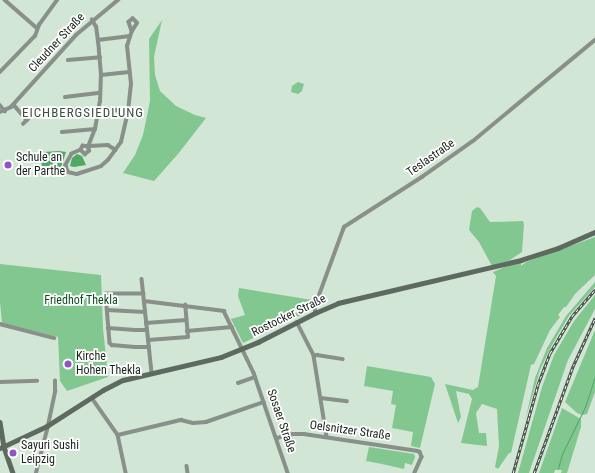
<!DOCTYPE html>
<html>
<head>
<meta charset="utf-8">
<style>
  body { margin:0 }
  #map { position:relative; width:595px; height:473px; overflow:hidden; background:#d2e6d5; font-family:"Roboto Condensed",sans-serif }
  div>[style] { position:absolute }
  .green>* { inset:0; background:#83c790 }
  .water>* { inset:0; background:#51a766 }
  .stream>* { height:1px; margin:-0.5px; padding:0 0.5px; transform-origin:0.5px; border-radius:0.5px; background:#51a766 }
  .street>* { height:3.5px; margin:-1.75px; padding:0 1.75px; transform-origin:1.75px; border-radius:1.75px; background:#889089 }
  .secondary>* { height:4.5px; margin:-2.25px; padding:0 2.25px; transform-origin:2.25px; border-radius:2.25px; background:#5e6a60 }
  .rail>* { height:2.5px; margin-top:-1.25px; transform-origin:0; background:repeating-linear-gradient(90deg,#fff 0 3px,#3d473f 0 6px); box-sizing:border-box; border-block:1px solid #3d473f }
  .dots>* { width:11px; height:11px; translate:-50% -50%; box-sizing:border-box; border:2px solid #fff; border-radius:50% }
  span { translate:-50% -50%; white-space:nowrap; text-align:center; line-height:1.15; -webkit-text-stroke:3.5px #fff; paint-order:stroke }
  .street-label { font-size:12px; color:#1b231d }
  .poi-label { font-size:12px; color:#1b231d }
  .left { translate:0 -50%; text-align:left }
  .park-label { font-size:12px; color:#0d4d23 }
  .neighbourhood-label { font-size:13px; color:#3e4f41; letter-spacing:1px }
</style>
</head>
<body>
<div id="map">
  <div class="green">
    <i style="clip-path:polygon(162px 20px,154px 57px,155px 75px,160px 91px,176px 106px,195px 115px,206px 118px,178px 154px,154px 181px,123px 173px,135px 155px,143px 135px,150px 101px,149px 39px)"></i>
    <i style="clip-path:polygon(298px 82px,304px 84px,302px 91px,298px 94px,291px 92px,292px 86px)"></i>
    <i style="clip-path:polygon(477px 207px,480px 208px,490px 222px,523px 221px,524px 224px,522px 252px,507px 262px,492px 266px,479px 242px,469px 230px,472px 211px)"></i>
    <i style="clip-path:polygon(595px 237px,595px 275px,575px 294px,566px 307px,564px 307px,558px 315px,560px 317px,550px 330px,534px 364px,531px 365px,511px 453px,509px 453px,498px 469px,495px 467px,499px 446px,497px 409px,482px 404px,476px 413px,479px 433px,486px 433px,487px 446px,461px 443px,472px 399px,469px 394px,456px 391px,461px 417px,458px 423px,445px 384px,473px 390px,478px 387px,496px 276px,493px 272px,521px 260px,521px 266px,526px 262px)"></i>
    <i style="clip-path:polygon(0 264px,101px 275px,103px 328px,108px 377px,67px 391px,60px 381px,58px 337px,2px 323px,0 302px)"></i>
    <i style="clip-path:polygon(595px 282px,595px 287px,569px 316px,552px 345px,540px 370px,525px 421px,535px 378px,547px 348px,566px 316px)"></i>
    <i style="clip-path:polygon(239px 288px,312px 300px,311px 310px,243px 343px,231px 319px,245px 315px,238px 296px)"></i>
    <i style="clip-path:polygon(595px 295px,595px 309px,568px 360px,529px 473px,518px 473px,542px 387px,554px 355px,574px 321px)"></i>
    <i style="clip-path:polygon(595px 330px,595px 392px,587px 414px,582px 415px,577px 413px,565px 402px)"></i>
    <i style="clip-path:polygon(367px 366px,431px 377px,435px 384px,420px 448px,411px 446px,413px 432px,392px 428px,396px 405px,391px 404px,393px 391px,364px 386px)"></i>
    <i style="clip-path:polygon(562px 408px,581px 419px,581px 427px,567px 473px,561px 473px,562px 470px,555px 470px,554px 473px,539px 473px)"></i>
    <i style="clip-path:polygon(369px 447px,414px 454px,415px 457px,412px 465px,405px 463px,404px 469px,382px 464px,366px 461px)"></i>
  </div>
  <div class="water">
    <i style="clip-path:polygon(59px 151px,66px 152px,61px 167px,42px 166px,41px 160px,44px 152px)"></i>
    <i style="clip-path:polygon(77px 154px,82px 156px,86px 165px,74px 167px,70px 166px,72px 158px)"></i>
  </div>
  <div class="stream">
    <i style="left:558px;top:468px;width:15px;rotate:-74deg"></i>
    <i style="left:562px;top:454px;width:52px;rotate:-63.9deg"></i>
    <i style="left:585px;top:407px;width:32px;rotate:-72deg"></i>
  </div>
  <div class="street">
    <i style="left:5px;top:0;width:43px;rotate:41.2deg"></i>
    <i style="left:98px;top:40px;width:32px;rotate:-7deg"></i>
    <i style="left:68px;top:60px;width:32px;rotate:-5deg"></i>
    <i style="left:0;top:72px;width:50px;rotate:-45.8deg"></i>
    <i style="left:35px;top:36px;width:12px;rotate:-70deg"></i>
    <i style="left:39px;top:25px;width:31px;rotate:-54deg"></i>
    <i style="left:101px;top:75px;width:28px;rotate:-6deg"></i>
    <i style="left:65px;top:97px;width:35px;rotate:-7deg"></i>
    <i style="left:0;top:105px;width:8px;rotate:50deg"></i>
    <i style="left:14px;top:105px;width:20px;rotate:49deg"></i>
    <i style="left:0;top:112px;width:12px;rotate:-24deg"></i>
    <i style="left:11px;top:107px;width:97px;rotate:-47.9deg"></i>
    <i style="left:76px;top:35px;width:55px;rotate:-39.8deg"></i>
    <i style="left:98px;top:112px;width:31px;rotate:-6deg"></i>
    <i style="left:23px;top:124px;width:17px;rotate:-45deg"></i>
    <i style="left:62px;top:132px;width:33px;rotate:-5deg"></i>
    <i style="left:89px;top:146px;width:19px;rotate:-3deg"></i>
    <i style="left:108px;top:145px;width:9px;rotate:32deg"></i>
    <i style="left:88px;top:147px;width:5px;rotate:-169deg"></i>
    <i style="left:83px;top:146px;width:4px;rotate:117deg"></i>
    <i style="left:81px;top:150px;width:10px;rotate:156deg"></i>
    <i style="left:72px;top:154px;width:13px;rotate:119deg"></i>
    <i style="left:66px;top:165px;width:7px;rotate:74deg"></i>
    <i style="left:68px;top:172px;width:9px;rotate:13deg"></i>
    <i style="left:77px;top:174px;width:25px;rotate:-18deg"></i>
    <i style="left:101px;top:166px;width:9px;rotate:-41deg"></i>
    <i style="left:108px;top:160px;width:22px;rotate:-54deg"></i>
    <i style="left:121px;top:142px;width:31px;rotate:-77deg"></i>
    <i style="left:128px;top:112px;width:28px;rotate:-84deg"></i>
    <i style="left:131px;top:84px;width:38px;rotate:-96deg"></i>
    <i style="left:127px;top:46px;width:16px;rotate:-72deg"></i>
    <i style="left:132px;top:31px;width:9px;rotate:-58deg"></i>
    <i style="left:137px;top:23px;width:6px;rotate:-135deg"></i>
    <i style="left:133px;top:19px;width:5px;rotate:143deg"></i>
    <i style="left:129px;top:22px;width:9px;rotate:72deg"></i>
    <i style="left:81px;top:150px;width:6px;rotate:45deg"></i>
    <i style="left:85px;top:154px;width:5px;rotate:-37deg"></i>
    <i style="left:89px;top:151px;width:4px;rotate:-104deg"></i>
    <i style="left:88px;top:147px;width:19px;rotate:-69deg"></i>
    <i style="left:95px;top:129px;width:27px;rotate:-80deg"></i>
    <i style="left:100px;top:102px;width:27px;rotate:-88deg"></i>
    <i style="left:101px;top:75px;width:25px;rotate:-95deg"></i>
    <i style="left:99px;top:50px;width:23px;rotate:-97deg"></i>
    <i style="left:96px;top:27px;width:8px;rotate:-120deg"></i>
    <i style="left:41px;top:173px;width:27px;rotate:-2deg"></i>
    <i style="left:142px;top:279px;width:95px;rotate:83.9deg"></i>
    <i style="left:144px;top:294px;width:38px;rotate:180deg"></i>
    <i style="left:106px;top:294px;width:49px;rotate:85.3deg"></i>
    <i style="left:110px;top:343px;width:3px;rotate:45deg"></i>
    <i style="left:112px;top:345px;width:23px;rotate:5deg"></i>
    <i style="left:135px;top:347px;width:14px"></i>
    <i style="left:144px;top:301px;width:81px;rotate:7.1deg"></i>
    <i style="left:224px;top:311px;width:69px;rotate:64.2deg"></i>
    <i style="left:254px;top:373px;width:106px;rotate:71.2deg"></i>
    <i style="left:107px;top:310px;width:38px;rotate:3deg"></i>
    <i style="left:315px;top:313px;width:7px;rotate:-90deg"></i>
    <i style="left:315px;top:306px;width:84px;rotate:-69.8deg"></i>
    <i style="left:344px;top:227px;width:93px;rotate:-32.7deg"></i>
    <i style="left:422px;top:177px;width:62px;rotate:-35.2deg"></i>
    <i style="left:473px;top:141px;width:158px;rotate:-39.6deg"></i>
    <i style="left:297px;top:322px;width:38px;rotate:63deg"></i>
    <i style="left:314px;top:356px;width:82px;rotate:80.9deg"></i>
    <i style="left:146px;top:323px;width:40px;rotate:-4.3deg"></i>
    <i style="left:0;top:324px;width:56px;rotate:14.5deg"></i>
    <i style="left:108px;top:328px;width:27px;rotate:4deg"></i>
    <i style="left:135px;top:330px;width:12px"></i>
    <i style="left:187px;top:331px;width:45px;rotate:-5.1deg"></i>
    <i style="left:148px;top:340px;width:40px;rotate:-4.3deg"></i>
    <i style="left:188px;top:337px;width:32px;rotate:-95deg"></i>
    <i style="left:314px;top:356px;width:3px;rotate:-18deg"></i>
    <i style="left:317px;top:355px;width:26px;rotate:9deg"></i>
    <i style="left:0;top:382px;width:37px;rotate:-2deg"></i>
    <i style="left:238px;top:383px;width:18px;rotate:-19deg"></i>
    <i style="left:92px;top:398px;width:45px;rotate:54.9deg"></i>
    <i style="left:118px;top:435px;width:39px;rotate:78deg"></i>
    <i style="left:321px;top:398px;width:26px;rotate:7deg"></i>
    <i style="left:118px;top:435px;width:65px;rotate:-13.4deg"></i>
    <i style="left:181px;top:420px;width:12px;rotate:14deg"></i>
    <i style="left:193px;top:423px;width:13px;rotate:-4deg"></i>
    <i style="left:206px;top:422px;width:61px;rotate:-19deg"></i>
    <i style="left:277px;top:438px;width:16px;rotate:-14deg"></i>
    <i style="left:293px;top:434px;width:11px"></i>
    <i style="left:304px;top:434px;width:115px;rotate:8.5deg"></i>
    <i style="left:418px;top:451px;width:2px;rotate:27deg"></i>
    <i style="left:420px;top:452px;width:5px;rotate:68deg"></i>
    <i style="left:422px;top:457px;width:17px;rotate:114deg"></i>
    <i style="left:187px;top:466px;width:7px;rotate:82deg"></i>
    <i style="left:36px;top:473px;width:44px;rotate:-75.7deg"></i>
    <i style="left:47px;top:430px;width:40px;rotate:-78deg"></i>
    <i style="left:55px;top:391px;width:10px;rotate:-90deg"></i>
  </div>
  <div class="secondary">
    <i style="left:0;top:422px;width:25px;rotate:81deg"></i>
    <i style="left:4px;top:447px;width:28px;rotate:71deg"></i>
    <i style="left:0;top:448px;width:52px;rotate:-25.1deg"></i>
    <i style="left:47px;top:426px;width:67px;rotate:-32.7deg"></i>
    <i style="left:103px;top:390px;width:22px;rotate:-27deg"></i>
    <i style="left:123px;top:380px;width:101px;rotate:-13.2deg"></i>
    <i style="left:221px;top:357px;width:40px;rotate:-22deg"></i>
    <i style="left:258px;top:342px;width:64px;rotate:-27deg"></i>
    <i style="left:315px;top:313px;width:25px;rotate:-23deg"></i>
    <i style="left:338px;top:303px;width:188px;rotate:-13.2deg"></i>
    <i style="left:521px;top:260px;width:39px;rotate:-18deg"></i>
    <i style="left:558px;top:248px;width:40px;rotate:-23.4deg"></i>
  </div>
  <div class="rail">
    <i style="left:513px;top:473px;width:92px;rotate:-74.3deg"></i>
    <i style="left:538px;top:384px;width:33px;rotate:-69deg"></i>
    <i style="left:550px;top:353px;width:43px;rotate:-59.3deg"></i>
    <i style="left:572px;top:316px;width:35px;rotate:-49deg"></i>
    <i style="left:534px;top:473px;width:114px;rotate:-70deg"></i>
    <i style="left:573px;top:366px;width:53px;rotate:-65.4deg"></i>
  </div>
  <div class="dots">
    <i style="left:8px;top:165px;background:#8f54cb"></i>
    <i style="left:68px;top:364px;background:#8f54cb"></i>
    <i style="left:13px;top:453px;background:#8f54cb"></i>
  </div>
  <div class="street-label">
    <span style="left:57px;top:43px;rotate:-47deg">Cleudner Straße</span>
    <span style="left:431px;top:158px;rotate:-35deg">Teslastraße</span>
    <span style="left:289px;top:316px;rotate:-26deg">Rostocker Straße</span>
    <span style="left:281px;top:421px;rotate:71deg">Sosaer Straße</span>
    <span style="left:350px;top:431px;rotate:8deg">Oelsnitzer Straße</span>
  </div>
  <div class="poi-label">
    <span class="left" style="left:16px;top:165px">Schule an<br>der Parthe</span>
    <span class="left" style="left:76px;top:364px">Kirche<br>Hohen Thekla</span>
    <span class="left" style="left:21px;top:453px">Sayuri Sushi<br>Leipzig</span>
  </div>
  <div class="park-label">
    <span style="left:81px;top:301px">Friedhof Thekla</span>
  </div>
  <div class="neighbourhood-label">
    <span style="left:83px;top:113px">EICHBERGSIEDLUNG</span>
  </div>
</div>
</body>
</html>
